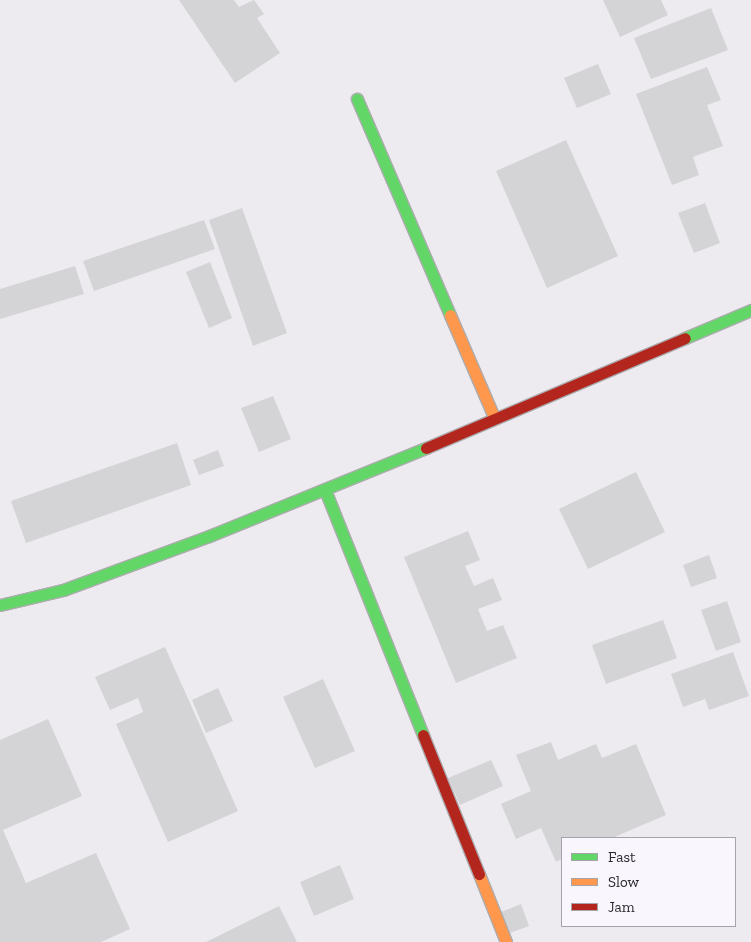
<!DOCTYPE html>
<html>
<head>
<meta charset="utf-8">
<style>
  body { margin:0 }
  #map { position:relative; width:751px; height:942px; overflow:hidden; background:#edebef; font-family:"Zilla Slab",serif }
  div>[style] { position:absolute }
  .building>* { inset:0; background:#d4d3d6 }
  .roads { filter:drop-shadow(1px 0 #adacaf) drop-shadow(-1px 0 #adacaf) drop-shadow(0 1px #adacaf) drop-shadow(0 -1px #adacaf) }
  .fast>* { height:11px; margin:-5.5px; padding:0 5.5px; transform-origin:5.5px; border-radius:5.5px; background:#63d668 }
  .slow>* { height:11px; margin:-5.5px; padding:0 5.5px; transform-origin:5.5px; border-radius:5.5px; background:#ff974d }
  .jam>* { height:11px; margin:-5.5px; padding:0 5.5px; transform-origin:5.5px; border-radius:5.5px; background:#b3261e }
  span { translate:-50% -50%; white-space:nowrap; text-align:center; line-height:1.15; -webkit-text-stroke:4.5px #faf6fe; paint-order:stroke }
  .legend { position:absolute; left:561px; top:837px; width:175px; height:90px; box-sizing:border-box; background:#faf6fe; border:1px solid #a6a3a9; margin:0; padding:6px 9px; list-style:none; font-size:15px; color:#29272a }
  .legend li { display:flex; align-items:center; gap:10px; height:25px }
  .legend b { width:25px; border:1px solid #a6a3a9 }
</style>
</head>
<body>
<div id="map">
  <div class="building">
    <i style="clip-path:polygon(179px 0,234px 0,239px 7px,254px 0,264px 14px,257px 18px,280px 53px,235px 83px)"></i>
    <i style="clip-path:polygon(603px 0,661px 0,668px 15px,620px 37px)"></i>
    <i style="clip-path:polygon(711px 8px,728px 50px,651px 79px,634px 38px)"></i>
    <i style="clip-path:polygon(598px 64px,611px 94px,577px 108px,564px 78px)"></i>
    <i style="clip-path:polygon(707px 67px,721px 100px,707px 105px,723px 146px,693px 157px,699px 175px,672px 185px,636px 94px)"></i>
    <i style="clip-path:polygon(566px 140px,618px 256px,547px 288px,496px 171px)"></i>
    <i style="clip-path:polygon(705px 203px,720px 243px,694px 253px,678px 213px)"></i>
    <i style="clip-path:polygon(242px 208px,287px 333px,253px 346px,209px 220px)"></i>
    <i style="clip-path:polygon(204px 220px,215px 249px,94px 291px,83px 261px)"></i>
    <i style="clip-path:polygon(210px 262px,232px 318px,209px 328px,186px 272px)"></i>
    <i style="clip-path:polygon(75px 266px,84px 294px,0 319px,0 289px)"></i>
    <i style="clip-path:polygon(273px 396px,291px 439px,259px 452px,241px 408px)"></i>
    <i style="clip-path:polygon(177px 443px,191px 485px,26px 543px,11px 501px)"></i>
    <i style="clip-path:polygon(218px 450px,224px 466px,199px 475px,193px 460px)"></i>
    <i style="clip-path:polygon(636px 472px,665px 532px,588px 569px,559px 509px)"></i>
    <i style="clip-path:polygon(468px 531px,480px 560px,465px 566px,474px 586px,493px 578px,502px 600px,478px 609px,487px 631px,503px 625px,517px 658px,456px 683px,404px 557px)"></i>
    <i style="clip-path:polygon(709px 555px,717px 578px,691px 587px,683px 565px)"></i>
    <i style="clip-path:polygon(727px 601px,741px 642px,716px 651px,701px 610px)"></i>
    <i style="clip-path:polygon(663px 620px,677px 658px,606px 684px,592px 645px)"></i>
    <i style="clip-path:polygon(165px 647px,238px 811px,168px 842px,116px 724px,143px 712px,138px 698px,110px 710px,95px 677px)"></i>
    <i style="clip-path:polygon(733px 652px,749px 696px,709px 710px,705px 699px,683px 707px,671px 674px)"></i>
    <i style="clip-path:polygon(323px 679px,355px 751px,315px 768px,283px 697px)"></i>
    <i style="clip-path:polygon(218px 688px,233px 721px,206px 733px,192px 700px)"></i>
    <i style="clip-path:polygon(48px 719px,82px 796px,3px 830px,26px 883px,96px 853px,130px 929px,101px 942px,0 942px,0 740px)"></i>
    <i style="clip-path:polygon(551px 742px,558px 760px,596px 744px,602px 758px,636px 744px,666px 815px,612px 838px,562px 838px,562px 859px,556px 862px,541px 828px,516px 839px,501px 804px,531px 791px,516px 755px)"></i>
    <i style="clip-path:polygon(491px 760px,503px 786px,460px 805px,448px 778px)"></i>
    <i style="clip-path:polygon(340px 865px,354px 899px,314px 916px,300px 882px)"></i>
    <i style="clip-path:polygon(521px 904px,529px 926px,510px 933px,501px 912px)"></i>
    <i style="clip-path:polygon(279px 906px,297px 942px,206px 942px)"></i>
  </div>
  <div class="roads">
    <div class="fast">
      <i style="left:357px;top:99px;width:235px;rotate:66.7deg"></i>
      <i style="left:685px;top:338px;width:72px;rotate:-23deg"></i>
      <i style="left:325px;top:490px;width:264px;rotate:68.2deg"></i>
      <i style="left:0;top:605px;width:65px;rotate:-13.4deg"></i>
      <i style="left:63px;top:590px;width:156px;rotate:-20.3deg"></i>
      <i style="left:209px;top:536px;width:234px;rotate:-22.1deg"></i>
    </div>
    <div class="slow">
      <i style="left:450px;top:315px;width:111px;rotate:66.7deg"></i>
      <i style="left:479px;top:874px;width:73px;rotate:68.3deg"></i>
    </div>
    <div class="jam">
      <i style="left:426px;top:448px;width:281px;rotate:-23deg"></i>
      <i style="left:423px;top:735px;width:150px;rotate:68.1deg"></i>
    </div>
  </div>
  <ul class="legend">
  <li><b style="height:6px;background:#63d668"></b>Fast</li>
  <li><b style="height:6px;background:#ff974d"></b>Slow</li>
  <li><b style="height:6px;background:#b3261e"></b>Jam</li>
  </ul>
</div>
</body>
</html>
